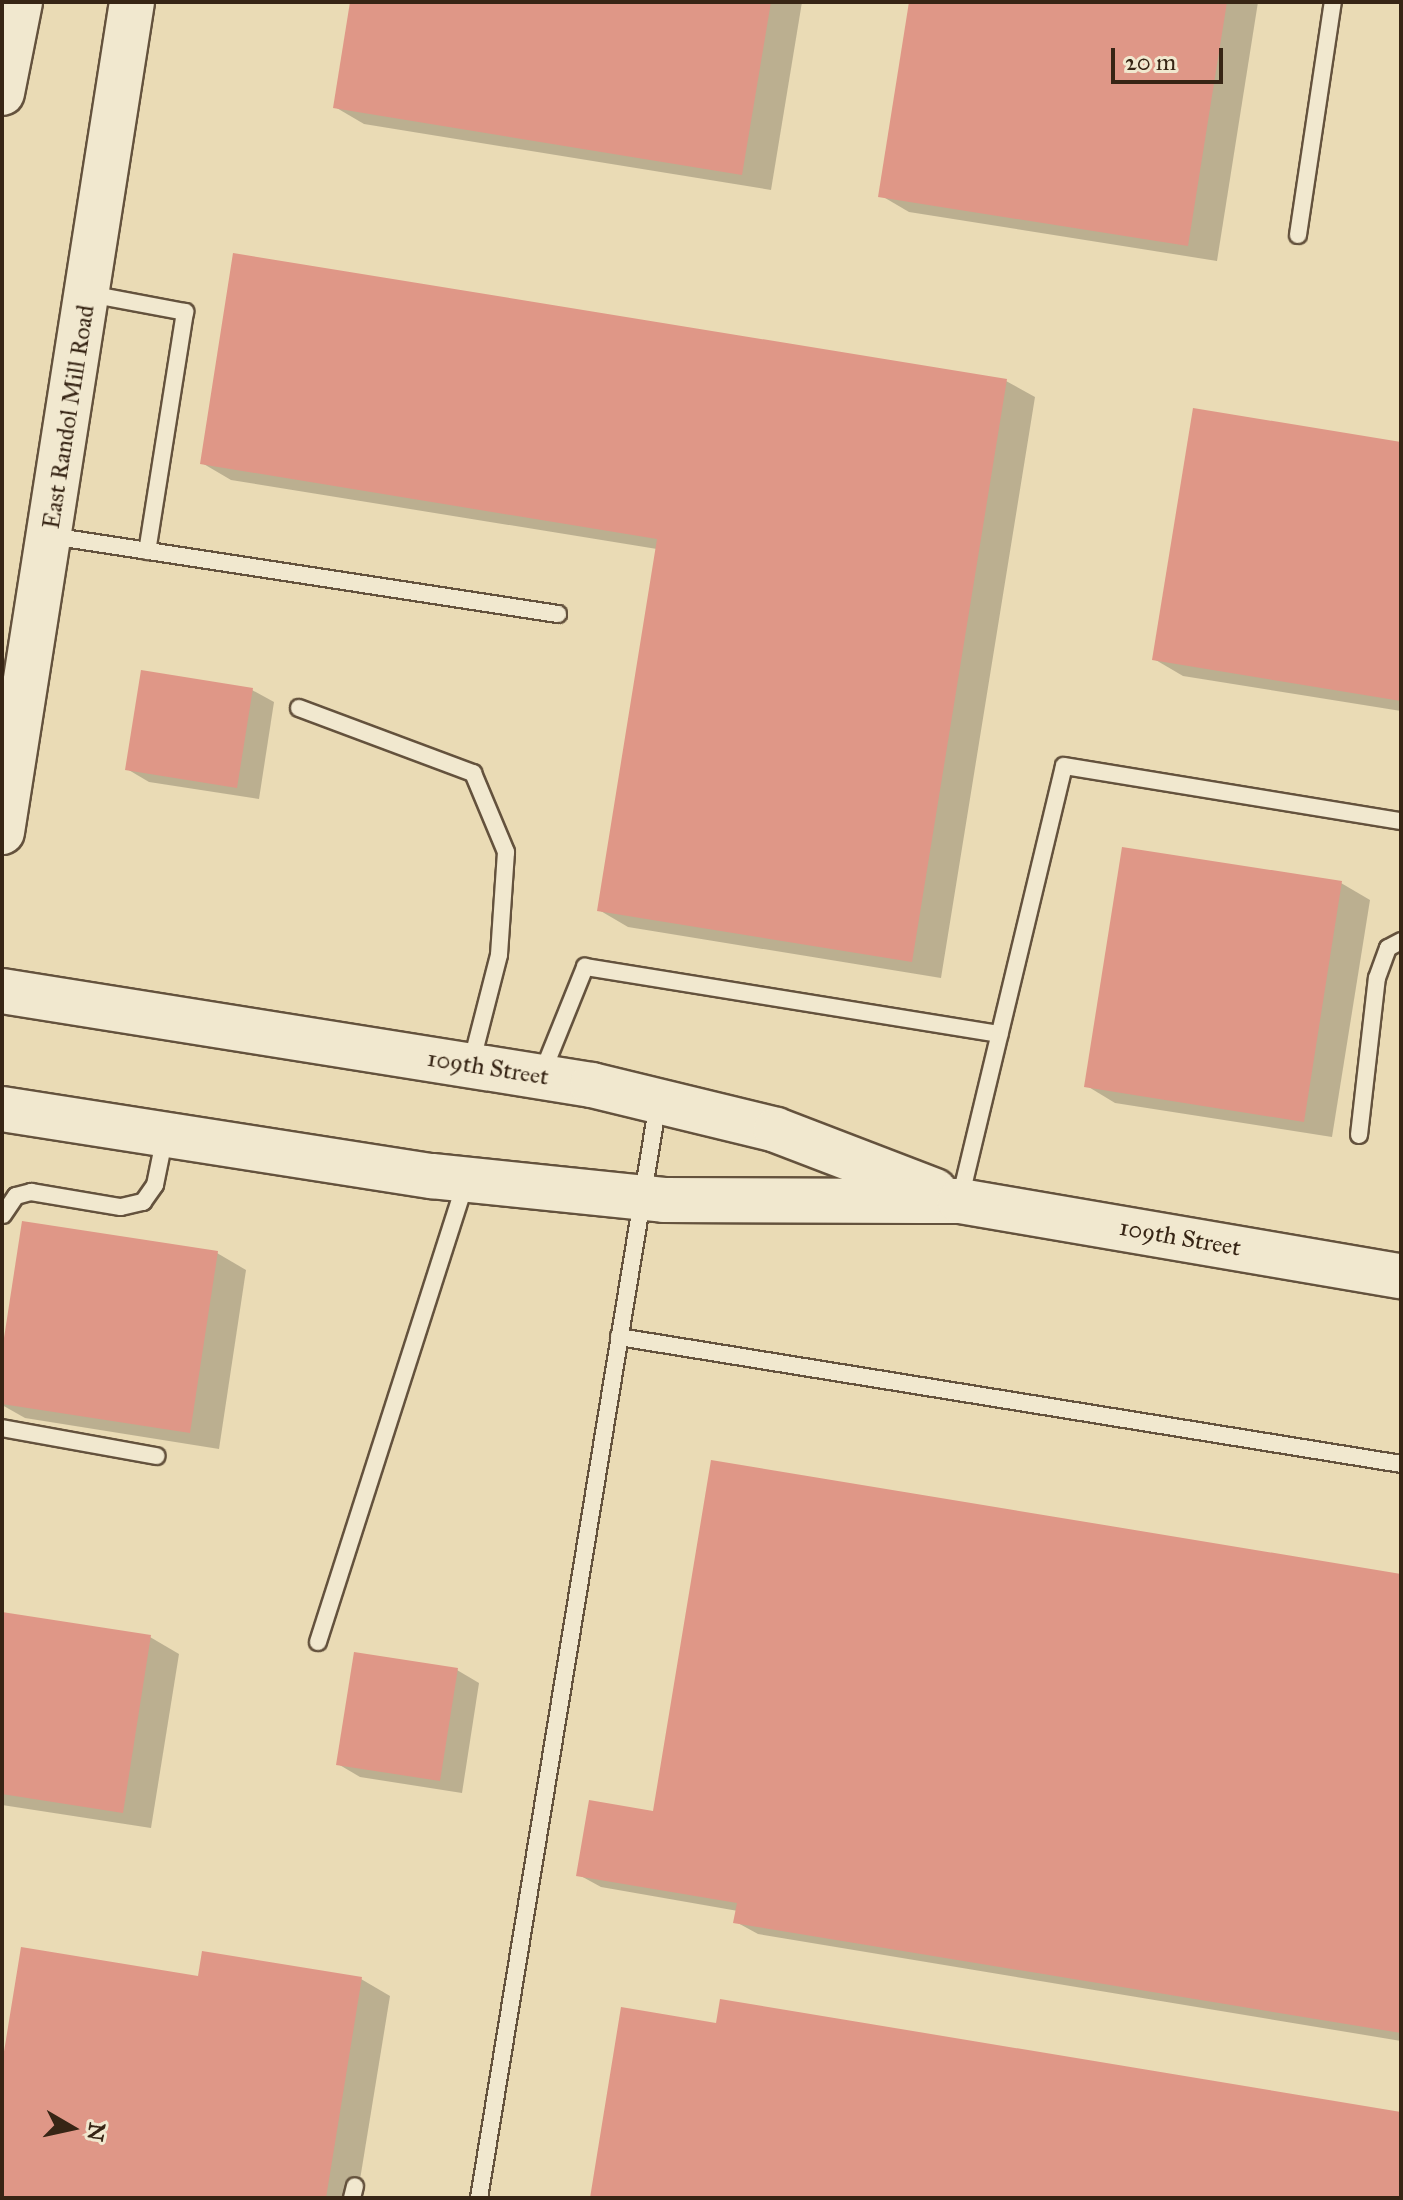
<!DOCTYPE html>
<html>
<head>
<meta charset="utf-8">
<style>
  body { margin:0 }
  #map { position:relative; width:1403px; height:2200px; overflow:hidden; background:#eadbb5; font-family:"IM FELL Great Primer",serif }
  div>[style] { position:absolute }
  .shadow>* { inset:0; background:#0003 }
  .building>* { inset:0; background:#df9787 }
  .roads { filter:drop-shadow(2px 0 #64523d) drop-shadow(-2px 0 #64523d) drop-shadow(0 2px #64523d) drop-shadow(0 -2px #64523d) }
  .lane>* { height:16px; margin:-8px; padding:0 8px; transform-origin:8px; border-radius:8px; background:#f1e8cf }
  .secondary>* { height:44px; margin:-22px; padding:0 22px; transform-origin:22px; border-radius:22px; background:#f1e8cf }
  span { translate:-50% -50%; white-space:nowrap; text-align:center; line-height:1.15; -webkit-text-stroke:6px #f1e8cf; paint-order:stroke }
  .street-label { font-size:24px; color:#372515 }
  .frame { position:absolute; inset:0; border:4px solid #372515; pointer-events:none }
  .north { position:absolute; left:32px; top:2088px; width:80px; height:80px; -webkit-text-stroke:6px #f1e8cf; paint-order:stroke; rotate:99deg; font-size:22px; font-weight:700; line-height:32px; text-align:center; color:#372515 }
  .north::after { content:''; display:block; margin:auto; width:28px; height:36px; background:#372515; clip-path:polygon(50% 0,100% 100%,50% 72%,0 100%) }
  .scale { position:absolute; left:1111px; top:48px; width:112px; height:36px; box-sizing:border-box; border:4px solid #372515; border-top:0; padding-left:10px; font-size:24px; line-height:28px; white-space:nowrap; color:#372515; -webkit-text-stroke:6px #f1e8cf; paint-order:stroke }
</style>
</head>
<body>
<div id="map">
  <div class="shadow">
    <i style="clip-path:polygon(352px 2px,802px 2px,771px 190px,364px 124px,335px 107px)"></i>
    <i style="clip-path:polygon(911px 2px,1258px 2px,1217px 261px,909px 212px,880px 195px)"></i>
    <i style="clip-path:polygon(1006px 381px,1035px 397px,941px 978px,628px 927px,599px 910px,657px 549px,231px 480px,202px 463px)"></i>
    <i style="clip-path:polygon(1401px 444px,1401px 711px,1183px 676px,1154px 659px)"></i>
    <i style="clip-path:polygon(252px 690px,274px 702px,259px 799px,149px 782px,127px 769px)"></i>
    <i style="clip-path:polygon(1341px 883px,1370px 900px,1332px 1137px,1115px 1103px,1087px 1086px)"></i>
    <i style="clip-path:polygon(217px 1253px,246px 1270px,219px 1449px,25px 1418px,2px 1405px,2px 1365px)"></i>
    <i style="clip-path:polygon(1401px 1576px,1401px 2041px,758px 1934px,736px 1922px,738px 1911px,601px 1887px,579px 1875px,655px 1813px)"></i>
    <i style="clip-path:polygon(2px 1614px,150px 1637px,179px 1654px,151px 1828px,2px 1805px)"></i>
    <i style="clip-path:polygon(457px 1670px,479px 1683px,462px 1793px,360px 1777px,338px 1764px)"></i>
    <i style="clip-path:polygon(200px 1978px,361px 1979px,390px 1996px,357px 2198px,2px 2198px,2px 2077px)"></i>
  </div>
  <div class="building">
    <i style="clip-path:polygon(350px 2px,771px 2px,742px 175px,333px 108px)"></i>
    <i style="clip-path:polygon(909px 2px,1227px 2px,1188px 246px,878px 197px)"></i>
    <i style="clip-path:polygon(233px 253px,1007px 379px,912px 962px,597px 911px,657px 539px,200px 464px)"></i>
    <i style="clip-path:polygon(1193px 408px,1401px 442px,1401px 701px,1152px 660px)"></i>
    <i style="clip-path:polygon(141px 670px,253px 688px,237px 788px,125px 770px)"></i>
    <i style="clip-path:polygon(1122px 847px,1342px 881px,1304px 1122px,1084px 1087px)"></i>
    <i style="clip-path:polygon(22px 1221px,218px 1251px,190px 1433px,2px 1404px,2px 1351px)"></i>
    <i style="clip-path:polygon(711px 1460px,1401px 1574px,1401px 2033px,733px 1923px,737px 1903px,576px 1876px,589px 1800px,653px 1811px)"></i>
    <i style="clip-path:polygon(2px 1612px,151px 1635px,123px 1813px,2px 1794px)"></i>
    <i style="clip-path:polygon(354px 1652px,458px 1668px,440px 1781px,336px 1765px)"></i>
    <i style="clip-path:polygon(21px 1947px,198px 1976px,202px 1951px,362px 1977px,326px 2198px,2px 2198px,2px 2064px)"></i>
    <i style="clip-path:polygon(720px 1999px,1401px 2112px,1401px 2198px,590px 2198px,621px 2007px,716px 2023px)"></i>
  </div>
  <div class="roads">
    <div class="lane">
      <i style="left:1298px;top:235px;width:236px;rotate:-81.5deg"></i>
      <i style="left:90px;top:294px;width:97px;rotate:10.7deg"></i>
      <i style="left:185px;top:312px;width:242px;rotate:99deg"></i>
      <i style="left:51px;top:536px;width:513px;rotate:8.75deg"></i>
      <i style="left:299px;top:708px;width:186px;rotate:20.5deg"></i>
      <i style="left:473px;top:773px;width:86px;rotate:67.3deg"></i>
      <i style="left:506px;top:852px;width:103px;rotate:93.9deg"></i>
      <i style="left:499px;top:955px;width:113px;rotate:104.4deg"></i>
      <i style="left:541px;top:1076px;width:118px;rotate:-68deg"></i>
      <i style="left:585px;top:967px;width:420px;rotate:9.2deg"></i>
      <i style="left:1359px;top:1135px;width:158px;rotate:-83.5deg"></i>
      <i style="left:1377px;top:978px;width:32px;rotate:-70deg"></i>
      <i style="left:1388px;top:948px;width:15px;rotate:-28deg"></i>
      <i style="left:960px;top:1199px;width:445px;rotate:-76.5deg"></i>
      <i style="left:1064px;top:766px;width:341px;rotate:9.3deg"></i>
      <i style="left:3px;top:1215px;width:23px;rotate:-56deg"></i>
      <i style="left:16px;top:1196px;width:16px;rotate:-15deg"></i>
      <i style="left:31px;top:1192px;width:91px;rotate:9.5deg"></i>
      <i style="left:121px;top:1207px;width:23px;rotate:-13deg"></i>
      <i style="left:143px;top:1202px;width:21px;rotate:-55deg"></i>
      <i style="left:155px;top:1185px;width:50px;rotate:-78.5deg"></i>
      <i style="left:619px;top:1337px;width:792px;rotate:9.22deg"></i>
      <i style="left:2px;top:1428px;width:157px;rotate:10.3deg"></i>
      <i style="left:318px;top:1642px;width:484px;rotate:-72.2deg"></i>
      <i style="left:352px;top:2198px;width:12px;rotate:-76deg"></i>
      <i style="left:479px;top:2198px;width:1110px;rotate:-80.72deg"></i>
    </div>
    <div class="secondary">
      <i style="left:2px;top:93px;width:93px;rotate:-78.8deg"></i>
      <i style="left:2px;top:832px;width:840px;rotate:-81.1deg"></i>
      <i style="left:2px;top:991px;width:597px;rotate:9.05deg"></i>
      <i style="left:592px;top:1085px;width:189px;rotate:13.7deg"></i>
      <i style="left:776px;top:1130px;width:170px;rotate:21deg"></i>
      <i style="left:2px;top:1109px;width:435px;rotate:8.9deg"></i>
      <i style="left:432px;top:1176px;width:233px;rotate:5.9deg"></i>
      <i style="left:664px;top:1200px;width:296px;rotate:0.2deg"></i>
      <i style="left:960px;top:1201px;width:447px;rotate:9.7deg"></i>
    </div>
  </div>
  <div class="street-label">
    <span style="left:69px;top:417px;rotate:-81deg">East Randol Mill Road</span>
    <span style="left:488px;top:1068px;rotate:9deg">109th Street</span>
    <span style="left:1180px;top:1238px;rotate:10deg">109th Street</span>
  </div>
  <div class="frame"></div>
  <div class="north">N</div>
  <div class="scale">20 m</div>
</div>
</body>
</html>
